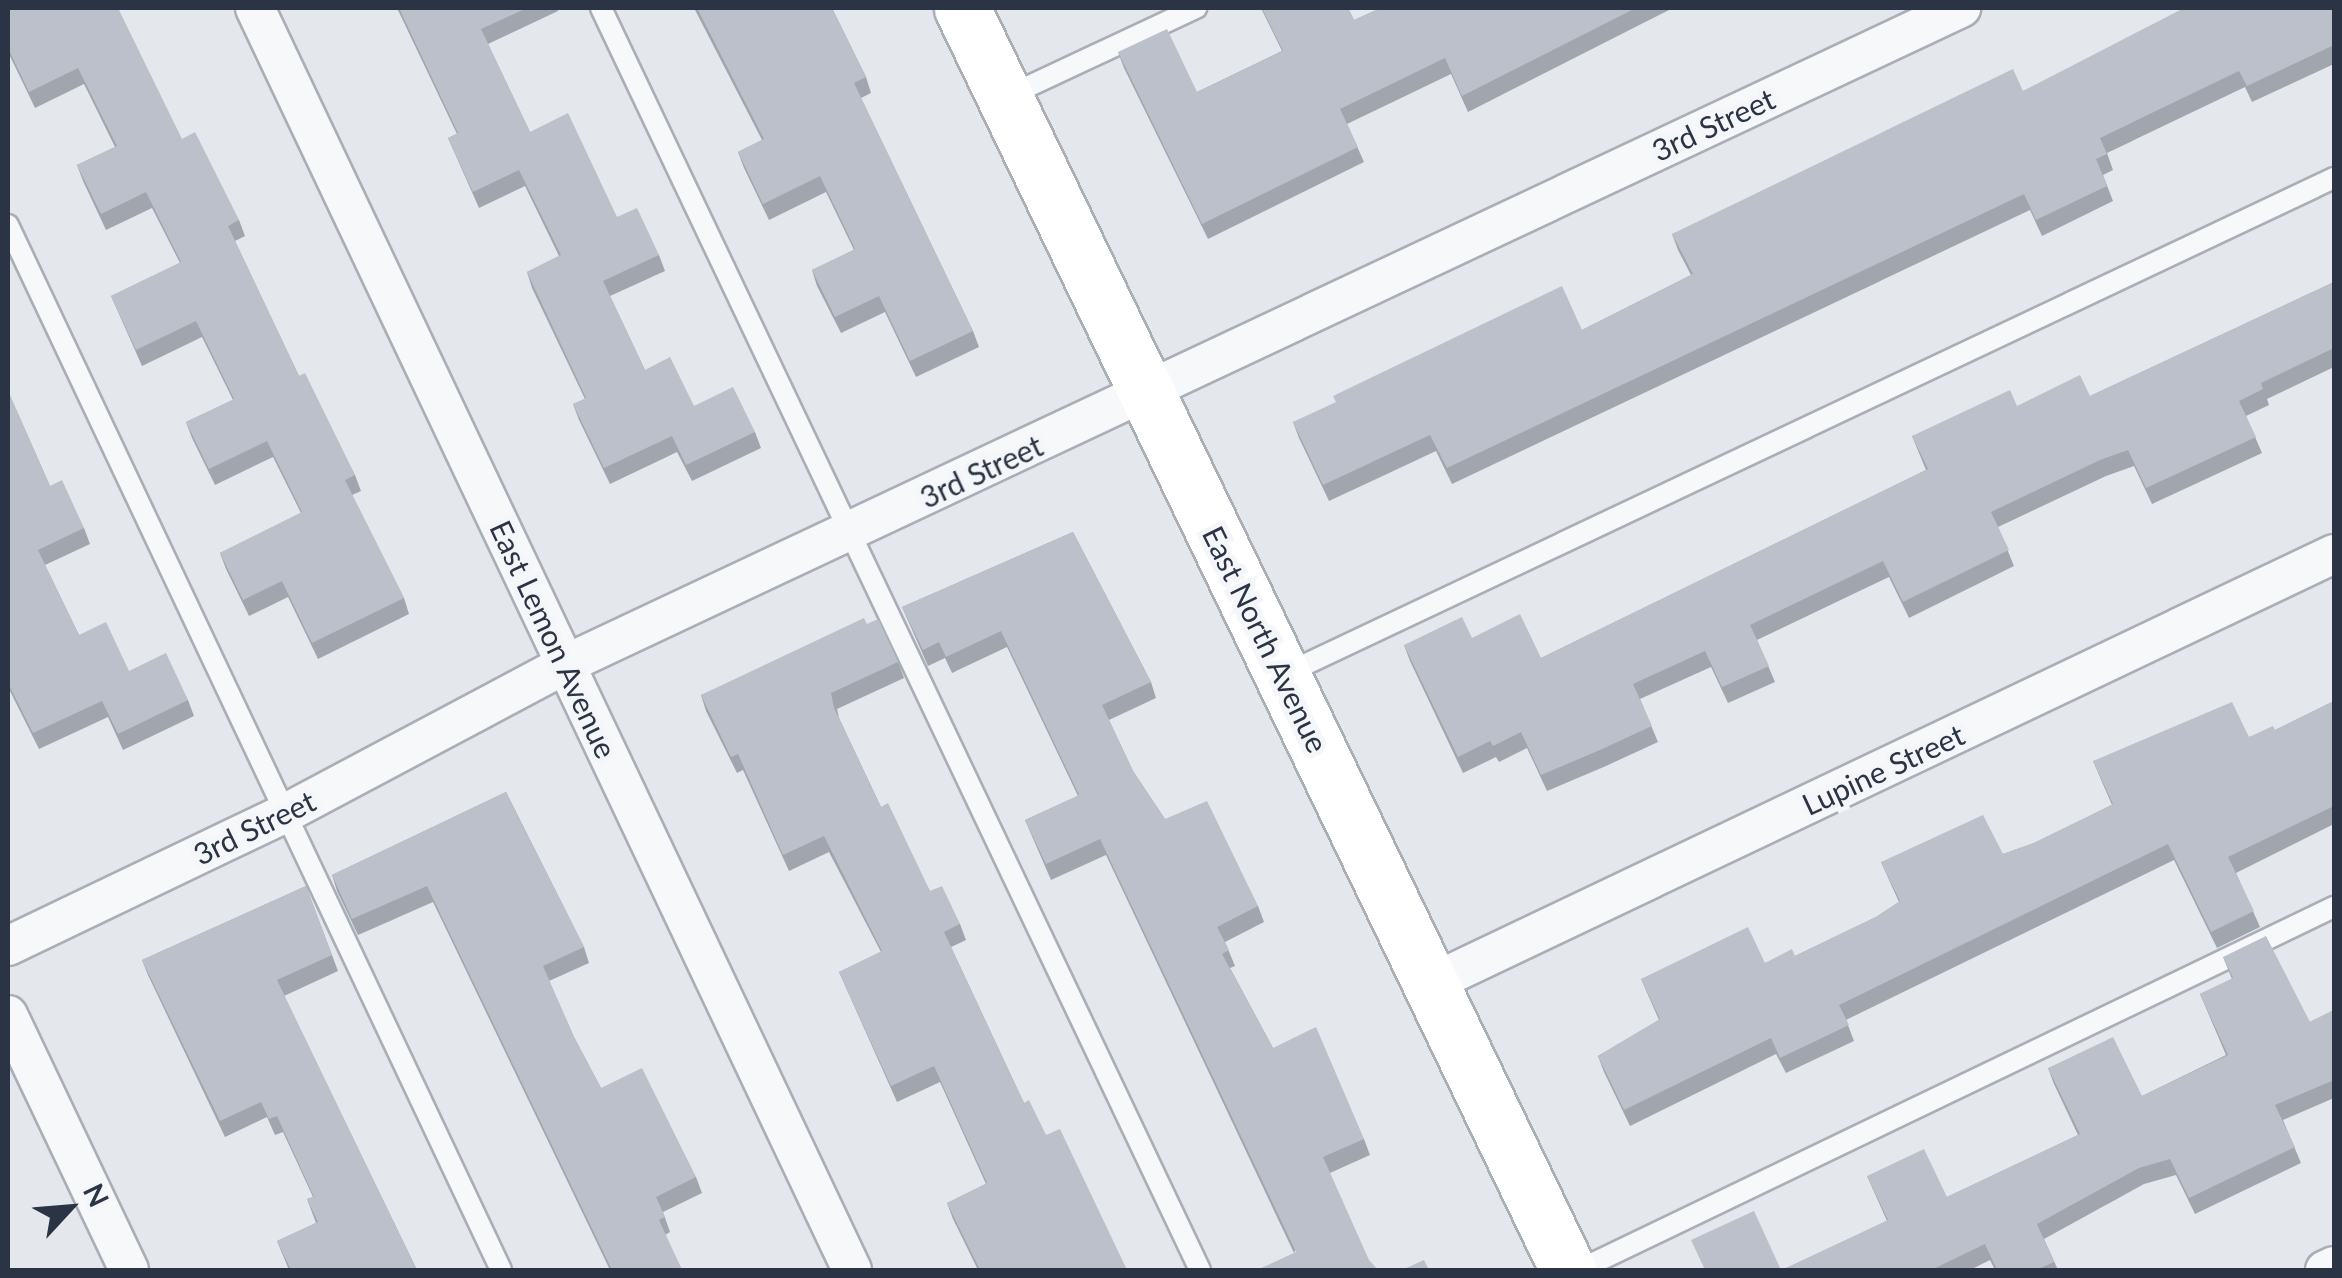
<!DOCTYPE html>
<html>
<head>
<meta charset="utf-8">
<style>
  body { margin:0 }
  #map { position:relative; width:2342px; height:1278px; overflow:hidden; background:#e4e7ec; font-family:Lato,sans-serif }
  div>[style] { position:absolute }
  .roads { filter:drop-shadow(2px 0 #a9aeb7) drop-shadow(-2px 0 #a9aeb7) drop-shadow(0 2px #a9aeb7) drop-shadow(0 -2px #a9aeb7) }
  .lane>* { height:20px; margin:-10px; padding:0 10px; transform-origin:10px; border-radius:10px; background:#f7f8fa }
  .street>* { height:38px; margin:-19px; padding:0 19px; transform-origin:19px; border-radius:19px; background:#f7f8fa }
  .secondary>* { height:55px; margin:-27.5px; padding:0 27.5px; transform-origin:27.5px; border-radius:27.5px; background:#fff }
  .wall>* { inset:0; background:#a1a5ae }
  .building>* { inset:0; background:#bbc0ca }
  span { translate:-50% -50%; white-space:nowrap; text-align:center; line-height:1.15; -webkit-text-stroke:10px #f4f6f9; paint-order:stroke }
  .street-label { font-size:30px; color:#2b3445 }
  .frame { position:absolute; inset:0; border:10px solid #2b3445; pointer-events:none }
  .north { position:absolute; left:20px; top:1158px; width:100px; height:100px; -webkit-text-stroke:8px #f4f6f9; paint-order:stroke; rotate:64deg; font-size:28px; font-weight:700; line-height:40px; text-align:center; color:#2b3445 }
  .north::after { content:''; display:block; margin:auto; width:35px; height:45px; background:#2b3445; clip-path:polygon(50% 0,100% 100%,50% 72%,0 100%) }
</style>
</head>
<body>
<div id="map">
  <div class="roads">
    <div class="lane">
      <i style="left:601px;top:8px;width:1397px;rotate:64.61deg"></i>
      <i style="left:1008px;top:96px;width:208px;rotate:-25.1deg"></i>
      <i style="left:8px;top:225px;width:1155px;rotate:64.74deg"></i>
      <i style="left:1283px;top:675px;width:1163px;rotate:-25.31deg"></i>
      <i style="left:1579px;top:1270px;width:838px;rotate:-25.68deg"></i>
    </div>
    <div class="street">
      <i style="left:255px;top:8px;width:1396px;rotate:64.68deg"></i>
      <i style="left:8px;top:946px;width:306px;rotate:-25.6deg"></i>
      <i style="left:284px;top:814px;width:319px;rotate:-28deg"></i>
      <i style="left:566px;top:664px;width:1542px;rotate:-25.19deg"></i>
      <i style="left:1432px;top:983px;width:999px;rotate:-25.44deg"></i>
      <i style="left:8px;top:1015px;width:282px;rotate:64.6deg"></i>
      <i style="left:2325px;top:1270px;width:10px;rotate:-24deg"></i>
    </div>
    <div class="secondary">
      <i style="left:962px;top:8px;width:1400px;rotate:64.35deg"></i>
    </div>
  </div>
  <div class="wall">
    <i style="clip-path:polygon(8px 8px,182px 139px,239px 220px,245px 236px,235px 241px,299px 376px,355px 475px,361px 491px,352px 495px,404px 598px,409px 614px,318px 659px,288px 597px,249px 616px,226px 569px,220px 553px,301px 513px,273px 457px,215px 485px,192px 438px,186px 422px,233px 400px,202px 337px,142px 366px,111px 296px,180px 263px,152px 208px,106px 230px,83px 181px,77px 165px,115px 147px,84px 84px,35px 108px,8px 52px)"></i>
    <i style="clip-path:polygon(397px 8px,557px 8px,558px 11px,488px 44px,530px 132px,617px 217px,659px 255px,665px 271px,610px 296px,645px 370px,694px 406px,755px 432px,761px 448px,692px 481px,677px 452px,610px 484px,579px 420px,573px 404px,585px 399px,532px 288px,527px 272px,559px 256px,525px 186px,479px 208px,448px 138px,457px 134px)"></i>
    <i style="clip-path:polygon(694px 8px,832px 8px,866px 77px,871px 93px,861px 98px,973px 331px,979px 347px,916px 377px,885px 312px,841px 333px,817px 286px,812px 270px,854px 250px,826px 192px,769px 220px,744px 168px,738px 152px,762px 140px)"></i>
    <i style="clip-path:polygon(1261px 8px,1348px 8px,1354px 20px,1381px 8px,1673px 8px,1468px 112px,1451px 74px,1347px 124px,1364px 162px,1208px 239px,1124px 68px,1118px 52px,1197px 92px,1282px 51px)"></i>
    <i style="clip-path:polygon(2334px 8px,2334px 64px,2252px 102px,2245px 87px,2107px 153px,2113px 170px,2103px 175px,2113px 201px,2042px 236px,2030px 210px,1452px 484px,1436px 451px,1329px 501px,1299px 438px,1293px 422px,1582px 330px,1691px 275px,1678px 250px,1672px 234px,2023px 91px,2259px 9px)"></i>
    <i style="clip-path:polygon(2334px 282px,2334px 367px,2267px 399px,2269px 405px,2246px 416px,2262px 453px,2152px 504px,2134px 466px,2106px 476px,1998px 527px,2014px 566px,1909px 618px,1889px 577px,1757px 640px,1775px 682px,1728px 703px,1711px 667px,1640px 699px,1658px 742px,1606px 766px,1547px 791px,1527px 748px,1499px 762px,1496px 757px,1463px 773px,1410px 661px,1404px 645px,1472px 638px,1541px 658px,1926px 470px,1912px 436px,2017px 406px,2090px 396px)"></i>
    <i style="clip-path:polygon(8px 391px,50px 486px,84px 528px,90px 544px,45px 565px,79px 635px,129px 671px,188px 700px,194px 716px,123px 750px,108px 717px,39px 749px,8px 687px)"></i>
    <i style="clip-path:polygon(1073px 532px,1151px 682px,1156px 698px,1109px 720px,1133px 771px,1165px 819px,1258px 906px,1264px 922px,1225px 942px,1235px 966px,1230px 968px,1273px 1048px,1364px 1139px,1370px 1155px,1330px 1173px,1294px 1253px,1106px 855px,1051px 880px,1025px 820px,1078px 796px,1007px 647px,952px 673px,945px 658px,928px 666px,902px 607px)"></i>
    <i style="clip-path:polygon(867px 624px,898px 662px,904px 678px,837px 709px,839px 718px,881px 807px,930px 891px,960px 924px,966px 940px,951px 947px,1024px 1103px,1046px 1135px,1127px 1270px,978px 1270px,953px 1219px,947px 1203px,986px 1184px,940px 1082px,897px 1102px,839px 972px,881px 952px,829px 852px,789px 871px,743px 770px,737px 773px,706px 711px,701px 695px)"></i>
    <i style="clip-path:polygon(2334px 701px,2334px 824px,2236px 873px,2260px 927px,2217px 948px,2174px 860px,1846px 1020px,1854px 1041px,1786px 1073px,1776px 1054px,1630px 1126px,1604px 1072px,1598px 1056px,1659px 1020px,1641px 979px,1765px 963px,1795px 956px,1876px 917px,1899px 902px,1881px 862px,2003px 854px,2034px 843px,2112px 805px,2093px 761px,2249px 737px,2275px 730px)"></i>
    <i style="clip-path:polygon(506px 792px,584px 947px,589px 963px,549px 981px,574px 1037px,601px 1088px,696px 1177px,702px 1193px,663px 1212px,670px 1232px,665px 1235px,682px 1270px,610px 1270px,433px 902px,358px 935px,337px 891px,332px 875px)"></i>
    <i style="clip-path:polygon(306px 886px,338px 971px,284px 996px,417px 1270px,289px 1270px,277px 1241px,316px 1223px,307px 1199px,313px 1197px,283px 1132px,275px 1135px,267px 1117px,225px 1137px,148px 975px,142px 960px)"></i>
    <i style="clip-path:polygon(2223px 957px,2310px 1022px,2334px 1010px,2334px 1098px,2283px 1120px,2301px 1163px,2195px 1214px,2176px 1175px,2144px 1184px,2044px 1239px,2058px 1270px,1995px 1270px,1990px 1260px,1970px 1270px,1782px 1270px,1887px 1221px,1867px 1176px,1947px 1197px,2078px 1135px,2054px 1084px,2048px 1068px,2142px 1096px,2226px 1055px,2200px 994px,2232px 979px)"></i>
  </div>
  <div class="building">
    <i style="clip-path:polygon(8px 8px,118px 8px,182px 139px,195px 132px,239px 220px,228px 226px,299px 376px,305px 373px,355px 475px,345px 480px,404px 598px,312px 643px,282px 581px,243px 600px,220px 553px,302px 512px,267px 441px,209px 469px,186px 422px,234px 399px,196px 321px,136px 350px,111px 296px,181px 262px,146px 192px,101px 214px,77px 165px,117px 146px,78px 68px,29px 92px,8px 48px)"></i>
    <i style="clip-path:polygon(399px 8px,527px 8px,481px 29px,530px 132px,568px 113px,617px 217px,637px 208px,659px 255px,603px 281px,645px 370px,670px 357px,694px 406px,733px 387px,755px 432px,686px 465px,672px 436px,604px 468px,573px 404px,586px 398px,527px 272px,561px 255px,519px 170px,473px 192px,448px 138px,458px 133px)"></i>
    <i style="clip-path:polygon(697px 8px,832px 8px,866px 77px,854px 83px,973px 331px,910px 361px,879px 296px,835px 317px,812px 270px,855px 249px,820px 176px,763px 204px,738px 152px,764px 139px)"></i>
    <i style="clip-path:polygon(1262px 8px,1348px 8px,1354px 20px,1381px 8px,1636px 8px,1462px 96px,1445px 58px,1340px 109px,1358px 147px,1202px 224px,1118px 52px,1167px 29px,1197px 92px,1283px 51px)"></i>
    <i style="clip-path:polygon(2184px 8px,2334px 8px,2334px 45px,2247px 86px,2239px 71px,2100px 138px,2107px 154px,2096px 159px,2107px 186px,2036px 220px,2024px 194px,1447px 468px,1430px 435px,1323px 485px,1293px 422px,1336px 402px,1333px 396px,1562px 286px,1582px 330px,1693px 274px,1672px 234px,2013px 69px,2023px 91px)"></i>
    <i style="clip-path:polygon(2334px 282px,2334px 348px,2261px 383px,2263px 389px,2239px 401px,2256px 437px,2146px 488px,2128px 450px,2100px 460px,1991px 512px,2009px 550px,1903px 602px,1883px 561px,1750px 625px,1769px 666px,1722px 687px,1705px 651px,1633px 684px,1652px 726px,1600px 750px,1541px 775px,1521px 732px,1493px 746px,1490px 741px,1458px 757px,1404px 645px,1462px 617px,1472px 638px,1520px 614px,1541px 658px,1928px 469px,1912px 436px,2010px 390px,2017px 406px,2080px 375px,2090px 396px)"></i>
    <i style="clip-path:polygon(8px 391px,50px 486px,62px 480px,84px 528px,38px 550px,79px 635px,106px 622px,129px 671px,166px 653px,188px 700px,118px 734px,102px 701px,33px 733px,8px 683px)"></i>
    <i style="clip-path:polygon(1073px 532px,1151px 682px,1102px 705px,1133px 771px,1165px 819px,1207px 801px,1258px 906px,1217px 927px,1229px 950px,1222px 954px,1273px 1048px,1316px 1027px,1364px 1139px,1323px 1157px,1369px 1260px,1378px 1270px,1257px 1270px,1296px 1252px,1100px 839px,1046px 864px,1025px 820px,1079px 795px,1001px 631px,946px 657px,939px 642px,923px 650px,902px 607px)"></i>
    <i style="clip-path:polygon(864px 618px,867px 624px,878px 619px,898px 662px,831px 693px,834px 708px,881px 807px,888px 803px,930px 891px,942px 886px,960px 924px,944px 932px,1024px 1103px,1029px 1100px,1046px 1135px,1060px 1129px,1127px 1270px,980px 1270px,947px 1203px,987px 1183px,934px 1066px,891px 1086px,839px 972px,882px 951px,824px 836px,783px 855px,738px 754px,731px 757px,701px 695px)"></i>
    <i style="clip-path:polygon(2334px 701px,2334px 806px,2228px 857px,2254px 911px,2211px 932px,2168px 844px,1839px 1005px,1849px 1025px,1780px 1058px,1771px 1038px,1624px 1110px,1598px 1056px,1660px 1019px,1641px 979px,1748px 927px,1765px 963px,1792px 949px,1795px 956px,1876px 917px,1900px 901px,1881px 862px,1983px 815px,2003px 854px,2034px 843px,2113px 804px,2093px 761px,2232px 702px,2249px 737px,2273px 726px,2275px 730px)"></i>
    <i style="clip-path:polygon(506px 792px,584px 947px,543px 966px,574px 1037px,601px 1088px,642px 1068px,696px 1177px,656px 1197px,665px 1217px,659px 1220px,682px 1270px,612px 1270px,427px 886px,352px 919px,332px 875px)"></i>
    <i style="clip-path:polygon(306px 886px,332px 955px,277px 980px,417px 1270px,291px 1270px,277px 1241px,318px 1222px,307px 1199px,314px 1197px,277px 1116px,269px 1119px,261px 1102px,220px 1121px,142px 960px)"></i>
    <i style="clip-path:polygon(2266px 936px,2310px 1022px,2334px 1010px,2334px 1080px,2275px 1105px,2295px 1147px,2189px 1198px,2170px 1159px,2139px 1168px,2037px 1224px,2054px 1262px,2036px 1270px,1997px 1270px,1985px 1244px,1931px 1270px,1782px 1270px,1888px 1220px,1867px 1176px,1924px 1149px,1947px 1197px,2080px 1134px,2048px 1068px,2113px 1037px,2142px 1096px,2228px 1055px,2200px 994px,2233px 978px,2223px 957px)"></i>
    <i style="clip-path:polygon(1754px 1211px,1781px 1270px,1705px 1270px,1691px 1240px)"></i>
    <i style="clip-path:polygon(1424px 1260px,1429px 1270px,1402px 1270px)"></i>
  </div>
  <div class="street-label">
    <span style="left:1713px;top:124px;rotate:-25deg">3rd Street</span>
    <span style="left:981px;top:471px;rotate:-25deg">3rd Street</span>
    <span style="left:554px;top:639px;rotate:65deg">East Lemon Avenue</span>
    <span style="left:1266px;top:639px;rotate:64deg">East North Avenue</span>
    <span style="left:1883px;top:769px;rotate:-25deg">Lupine Street</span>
    <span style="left:254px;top:827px;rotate:-26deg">3rd Street</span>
  </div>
  <div class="frame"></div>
  <div class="north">N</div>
</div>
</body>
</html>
